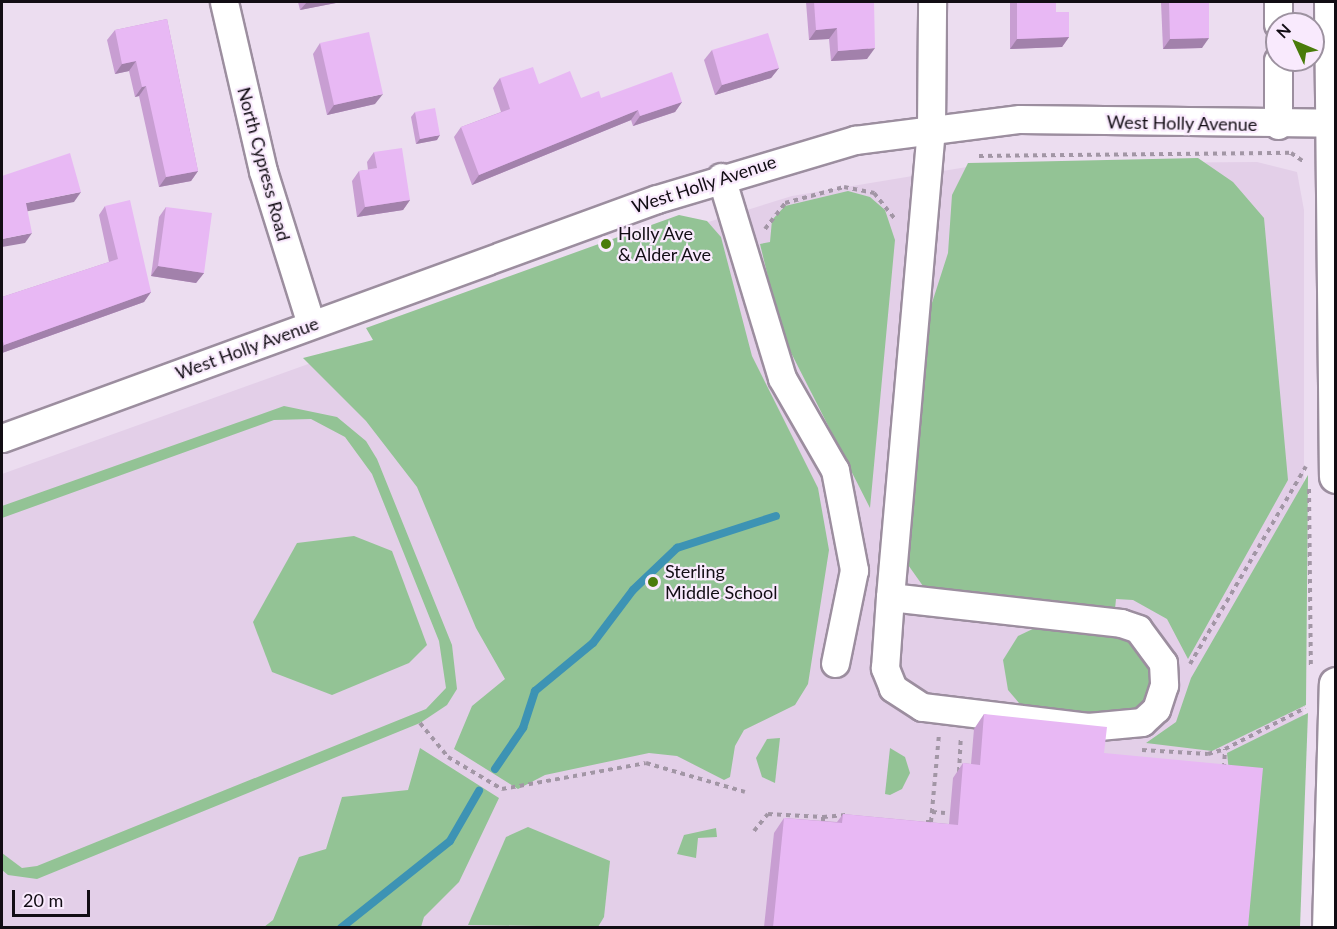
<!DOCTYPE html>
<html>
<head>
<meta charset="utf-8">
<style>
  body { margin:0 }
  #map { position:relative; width:1337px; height:929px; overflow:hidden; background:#ecddf0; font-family:Lato,sans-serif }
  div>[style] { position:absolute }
  .built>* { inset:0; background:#e3cfe8 }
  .green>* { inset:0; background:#93c395 }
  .stream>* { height:8px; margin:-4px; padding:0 4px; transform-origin:4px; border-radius:4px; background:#3d93b4 }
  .path>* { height:4px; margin-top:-2px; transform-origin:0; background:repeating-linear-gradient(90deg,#a296a5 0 4.5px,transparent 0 9px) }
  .roads { filter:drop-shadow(2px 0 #9c8e9f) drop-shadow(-2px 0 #9c8e9f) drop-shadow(0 2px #9c8e9f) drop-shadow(0 -2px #9c8e9f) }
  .minor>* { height:27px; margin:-13.5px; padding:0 13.5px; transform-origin:13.5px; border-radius:13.5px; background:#fff }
  .major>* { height:33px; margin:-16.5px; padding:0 16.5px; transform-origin:16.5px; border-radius:16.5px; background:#fff }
  .wall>* { inset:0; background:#c89ed2 }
  .shaded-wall>* { inset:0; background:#a281ab }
  .building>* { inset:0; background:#e8b8f4 }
  .dots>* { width:16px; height:16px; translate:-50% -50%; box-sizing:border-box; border:3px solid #f9eafd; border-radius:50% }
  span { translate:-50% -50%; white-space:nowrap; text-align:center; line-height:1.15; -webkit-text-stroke:4.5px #f9eafd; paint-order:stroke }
  .street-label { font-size:18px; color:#120d14 }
  .poi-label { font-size:18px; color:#120d14 }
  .left { translate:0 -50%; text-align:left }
  .frame { position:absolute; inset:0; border:3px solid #120d14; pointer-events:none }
  .north { position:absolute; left:1265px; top:12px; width:60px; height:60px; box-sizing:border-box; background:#f9eafd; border:2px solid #9d92a0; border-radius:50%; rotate:314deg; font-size:16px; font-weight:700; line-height:24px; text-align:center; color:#120d14 }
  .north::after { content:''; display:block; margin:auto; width:21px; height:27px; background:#4a7c0b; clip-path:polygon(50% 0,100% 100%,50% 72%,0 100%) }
  .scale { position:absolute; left:12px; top:890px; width:78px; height:27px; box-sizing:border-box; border:3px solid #120d14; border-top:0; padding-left:8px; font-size:18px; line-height:21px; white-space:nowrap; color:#120d14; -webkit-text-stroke:4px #f9eafd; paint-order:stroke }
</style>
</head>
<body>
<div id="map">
  <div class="built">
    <i style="clip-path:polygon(1257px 162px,1297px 172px,1304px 210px,1304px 690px,1296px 927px,2px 928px,2px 474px,673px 233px,792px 196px,985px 164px)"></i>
  </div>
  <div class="green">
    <i style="clip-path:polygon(1198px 158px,1233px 182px,1264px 218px,1288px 480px,1188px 659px,1167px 619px,1133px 600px,1116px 599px,1115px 609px,923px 586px,906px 562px,905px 542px,931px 306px,948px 253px,952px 195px,968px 163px)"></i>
    <i style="clip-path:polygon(848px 191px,870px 197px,885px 210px,895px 240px,870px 508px,782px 335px,760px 244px,770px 242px,772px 220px,785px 206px)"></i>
    <i style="clip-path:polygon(679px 215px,707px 221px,721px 237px,752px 356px,818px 488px,829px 550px,808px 684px,795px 705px,744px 730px,735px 746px,730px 777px,724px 780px,677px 756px,649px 753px,545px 775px,518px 789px,454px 749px,472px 706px,505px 679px,476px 628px,417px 487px,366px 421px,303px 358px,373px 340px,366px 328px)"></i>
    <i style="clip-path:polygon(284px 406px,337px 417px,366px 441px,377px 459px,452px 645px,457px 689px,447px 705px,420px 723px,37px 879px,8px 875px,2px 870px,2px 853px,22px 868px,37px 866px,426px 709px,446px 688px,439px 641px,372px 474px,345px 437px,311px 419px,274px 420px,2px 518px,2px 506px)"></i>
    <i style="clip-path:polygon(1308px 475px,1306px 705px,1212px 751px,1146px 743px,1176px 722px,1191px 678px)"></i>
    <i style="clip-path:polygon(354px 536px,392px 551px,427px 645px,409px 663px,332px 695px,272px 672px,253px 622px,297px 543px)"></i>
    <i style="clip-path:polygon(1039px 626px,1135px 638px,1155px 665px,1146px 703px,1117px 718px,1033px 710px,1019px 703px,1008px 690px,1003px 660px,1018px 636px)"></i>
    <i style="clip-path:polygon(1308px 713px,1300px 927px,1246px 927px,1227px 753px)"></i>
    <i style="clip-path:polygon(780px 738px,775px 783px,762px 777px,756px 758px,767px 739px)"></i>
    <i style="clip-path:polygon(420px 748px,499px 798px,459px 882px,424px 917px,421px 927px,264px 927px,273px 920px,299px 857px,326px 849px,342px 797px,408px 790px)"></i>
    <i style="clip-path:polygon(890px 748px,905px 757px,910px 773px,902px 789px,890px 795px,885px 794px)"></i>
    <i style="clip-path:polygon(528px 827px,610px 861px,604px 917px,598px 927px,468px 925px,506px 837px)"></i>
    <i style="clip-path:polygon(716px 828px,717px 837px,698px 838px,696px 858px,677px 854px,684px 835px)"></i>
  </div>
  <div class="stream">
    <i style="left:495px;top:769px;width:50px;rotate:-55.7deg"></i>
    <i style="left:523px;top:728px;width:39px;rotate:-72deg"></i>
    <i style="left:535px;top:691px;width:75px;rotate:-39.6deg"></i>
    <i style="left:593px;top:643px;width:66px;rotate:-53deg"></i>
    <i style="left:633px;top:590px;width:61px;rotate:-43.7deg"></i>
    <i style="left:677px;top:548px;width:104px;rotate:-17.9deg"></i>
    <i style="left:341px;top:928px;width:139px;rotate:-38.6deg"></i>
    <i style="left:450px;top:841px;width:58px;rotate:-59.9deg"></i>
  </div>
  <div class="path">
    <i style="left:979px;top:156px;width:312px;rotate:-0.6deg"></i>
    <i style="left:1291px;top:153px;width:14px;rotate:34deg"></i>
    <i style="left:765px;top:229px;width:33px;rotate:-52deg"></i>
    <i style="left:785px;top:203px;width:61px;rotate:-15.2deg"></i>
    <i style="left:844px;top:187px;width:31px;rotate:11deg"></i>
    <i style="left:874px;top:193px;width:33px;rotate:51deg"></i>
    <i style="left:1309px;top:489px;width:179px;rotate:89.4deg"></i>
    <i style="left:1190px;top:664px;width:229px;rotate:-59.6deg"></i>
    <i style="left:420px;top:723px;width:44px;rotate:50.5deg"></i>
    <i style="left:448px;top:757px;width:63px;rotate:30.7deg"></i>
    <i style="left:502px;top:789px;width:146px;rotate:-10.2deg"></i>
    <i style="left:646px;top:763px;width:103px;rotate:16.3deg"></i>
    <i style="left:1142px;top:750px;width:66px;rotate:3.5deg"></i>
    <i style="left:1208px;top:754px;width:18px;rotate:-16deg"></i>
    <i style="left:1224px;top:768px;width:19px;rotate:-87deg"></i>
    <i style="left:1225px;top:749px;width:90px;rotate:-27.1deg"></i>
    <i style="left:959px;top:772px;width:35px;rotate:-87deg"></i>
    <i style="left:932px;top:812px;width:13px;rotate:4deg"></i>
    <i style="left:823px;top:817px;width:23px;rotate:-5deg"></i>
    <i style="left:926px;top:822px;width:5px"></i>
    <i style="left:931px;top:822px;width:88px;rotate:-84.8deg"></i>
    <i style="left:754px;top:831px;width:22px;rotate:-51deg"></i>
    <i style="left:768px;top:814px;width:55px;rotate:3.1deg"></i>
    <i style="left:823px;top:817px;width:9px;rotate:90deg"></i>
  </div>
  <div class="roads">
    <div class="minor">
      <i style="left:224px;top:2px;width:173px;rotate:77deg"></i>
      <i style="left:263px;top:171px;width:160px;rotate:72.6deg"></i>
      <i style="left:1278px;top:2px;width:22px;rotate:90deg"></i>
      <i style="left:1278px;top:60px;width:65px;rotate:90deg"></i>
      <i style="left:721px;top:177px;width:210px;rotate:73.1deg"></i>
      <i style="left:782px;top:378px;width:106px;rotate:60.1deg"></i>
      <i style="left:835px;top:470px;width:102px;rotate:79.2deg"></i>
      <i style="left:854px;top:570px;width:95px;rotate:101.5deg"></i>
      <i style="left:2px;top:438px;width:697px;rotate:-20.05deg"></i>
      <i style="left:657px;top:199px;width:207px;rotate:-16.6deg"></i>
      <i style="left:855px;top:140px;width:166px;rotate:-7.3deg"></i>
      <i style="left:1020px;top:119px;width:316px;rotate:0.7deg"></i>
      <i style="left:890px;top:597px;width:232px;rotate:6.4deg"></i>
      <i style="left:1121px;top:623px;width:18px;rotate:19deg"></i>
      <i style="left:1138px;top:629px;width:42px;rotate:53.7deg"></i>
      <i style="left:1163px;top:663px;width:22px;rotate:87deg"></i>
      <i style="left:1164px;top:685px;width:25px;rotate:108deg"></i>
      <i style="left:1156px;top:709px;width:19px;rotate:137deg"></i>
      <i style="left:1142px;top:722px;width:54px;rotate:174.7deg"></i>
      <i style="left:1088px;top:727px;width:167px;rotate:-173.1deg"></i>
      <i style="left:922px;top:707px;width:35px;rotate:-147deg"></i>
      <i style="left:893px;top:688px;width:22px;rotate:-112deg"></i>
      <i style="left:885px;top:668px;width:71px;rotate:-86deg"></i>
      <i style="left:890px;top:597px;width:471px;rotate:-85deg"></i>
      <i style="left:931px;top:128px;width:126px;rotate:-89.5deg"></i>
    </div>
    <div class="major">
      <i style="left:1331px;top:2px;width:474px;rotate:89.4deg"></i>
      <i style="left:1329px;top:928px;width:244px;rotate:-88.4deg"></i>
    </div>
  </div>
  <div class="wall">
    <i style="clip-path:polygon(298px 2px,341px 2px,300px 10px)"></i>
    <i style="clip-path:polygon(806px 2px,874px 2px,867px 59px,831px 61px,829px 39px,809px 40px)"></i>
    <i style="clip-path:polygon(1010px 2px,1056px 2px,1056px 12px,1069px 37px,1062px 47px,1010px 49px)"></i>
    <i style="clip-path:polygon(1161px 2px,1209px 2px,1202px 48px,1163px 49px)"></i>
    <i style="clip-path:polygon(167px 19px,198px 171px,191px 181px,159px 187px,139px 96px,135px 97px,129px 71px,115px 74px,107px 40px,115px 30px)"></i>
    <i style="clip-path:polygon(320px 43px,375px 104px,327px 115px,313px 54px)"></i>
    <i style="clip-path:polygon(712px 50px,779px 68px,771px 78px,715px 95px,704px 60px)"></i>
    <i style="clip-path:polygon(500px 78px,539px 84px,581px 98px,601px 98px,682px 102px,675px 112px,633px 126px,631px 120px,472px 185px,454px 137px,461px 127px,501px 112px,493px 88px)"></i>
    <i style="clip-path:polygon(415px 112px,437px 140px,416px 144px,411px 117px)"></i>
    <i style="clip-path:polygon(374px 152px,410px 200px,403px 210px,357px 217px,352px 181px,359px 171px,368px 170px,367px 162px)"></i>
    <i style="clip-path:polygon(105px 206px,151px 292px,144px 302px,2px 353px,2px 297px,109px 262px,99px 215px)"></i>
    <i style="clip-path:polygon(166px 207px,204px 273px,196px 283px,151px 276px,159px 217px)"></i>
    <i style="clip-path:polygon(984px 714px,1104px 753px,1248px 927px,764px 927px,774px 833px,784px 818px,837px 822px,843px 814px,949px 824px,953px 778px,963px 763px,971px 764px,974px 729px)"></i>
  </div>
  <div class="shaded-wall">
    <i style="clip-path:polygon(307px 2px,341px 2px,300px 10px)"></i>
    <i style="clip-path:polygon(837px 28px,829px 39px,809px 40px,816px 30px)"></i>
    <i style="clip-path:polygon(1069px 37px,1062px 47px,1010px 49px,1017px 39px)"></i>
    <i style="clip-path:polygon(1209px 38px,1202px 48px,1163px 49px,1170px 39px)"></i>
    <i style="clip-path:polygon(875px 48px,867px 59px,831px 61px,838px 51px)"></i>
    <i style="clip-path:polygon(136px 61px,129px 71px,115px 74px,122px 64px)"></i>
    <i style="clip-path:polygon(779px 68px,771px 78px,715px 95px,722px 85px)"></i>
    <i style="clip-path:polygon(146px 86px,139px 96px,135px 97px,142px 87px)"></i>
    <i style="clip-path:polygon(383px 94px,375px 104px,327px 115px,334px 105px)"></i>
    <i style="clip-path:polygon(682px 102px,675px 112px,633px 126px,640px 116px)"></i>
    <i style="clip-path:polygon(638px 110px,631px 120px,472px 185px,479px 175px)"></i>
    <i style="clip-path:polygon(440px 135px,437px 140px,416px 144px,420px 139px)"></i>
    <i style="clip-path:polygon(198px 171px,191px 181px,159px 187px,166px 177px)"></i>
    <i style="clip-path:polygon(81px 192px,74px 202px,19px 213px,26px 203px)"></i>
    <i style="clip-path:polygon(410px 200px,403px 210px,357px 217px,365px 207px)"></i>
    <i style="clip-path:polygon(32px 233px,25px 243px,2px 247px,2px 239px)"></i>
    <i style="clip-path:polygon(158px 266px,204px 273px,196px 283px,151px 276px)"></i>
    <i style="clip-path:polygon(151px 292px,144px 302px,2px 353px,2px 348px,4px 345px)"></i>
  </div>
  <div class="building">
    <i style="clip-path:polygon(814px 2px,874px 2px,875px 48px,838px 51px,837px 28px,816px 30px)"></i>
    <i style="clip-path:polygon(1017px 2px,1056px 2px,1056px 12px,1069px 12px,1069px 37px,1017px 39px)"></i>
    <i style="clip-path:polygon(1169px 2px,1209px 2px,1209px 38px,1170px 39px)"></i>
    <i style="clip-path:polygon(167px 19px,198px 171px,166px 177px,146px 86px,142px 87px,136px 61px,122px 64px,115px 30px)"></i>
    <i style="clip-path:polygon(369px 32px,383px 94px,334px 105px,320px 43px)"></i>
    <i style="clip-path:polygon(768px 33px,779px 68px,722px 85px,712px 50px)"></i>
    <i style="clip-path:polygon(533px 67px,539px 84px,570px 71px,581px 98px,599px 91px,601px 98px,672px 72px,682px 102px,640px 116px,638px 110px,479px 175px,461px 127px,510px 109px,500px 78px)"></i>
    <i style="clip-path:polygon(435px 108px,440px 135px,420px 139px,415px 112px)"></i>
    <i style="clip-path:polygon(402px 148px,410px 200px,365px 207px,359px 171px,377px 168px,374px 152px)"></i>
    <i style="clip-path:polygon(70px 153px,81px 192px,26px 203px,32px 233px,2px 239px,2px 176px)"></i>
    <i style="clip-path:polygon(130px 200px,151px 292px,4px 345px,2px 338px,2px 297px,118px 259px,105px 206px)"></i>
    <i style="clip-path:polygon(166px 207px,212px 213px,204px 273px,158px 266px)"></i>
    <i style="clip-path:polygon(984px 714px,1107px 727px,1104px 753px,1263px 768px,1248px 927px,773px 927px,784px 818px,842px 823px,843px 814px,958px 825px,963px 763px,980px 765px)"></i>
  </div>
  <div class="dots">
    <i style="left:606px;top:244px;background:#4a7c0b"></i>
    <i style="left:653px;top:582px;background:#4a7c0b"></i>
  </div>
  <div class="street-label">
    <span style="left:1182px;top:123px;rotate:1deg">West Holly Avenue</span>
    <span style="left:264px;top:164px;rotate:75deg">North Cypress Road</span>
    <span style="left:704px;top:184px;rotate:-18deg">West Holly Avenue</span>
    <span style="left:247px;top:348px;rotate:-20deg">West Holly Avenue</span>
  </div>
  <div class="poi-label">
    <span class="left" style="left:618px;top:244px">Holly Ave<br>&amp; Alder Ave</span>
    <span class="left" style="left:665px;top:582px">Sterling<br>Middle School</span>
  </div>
  <div class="frame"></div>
  <div class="north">N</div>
  <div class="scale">20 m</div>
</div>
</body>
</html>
